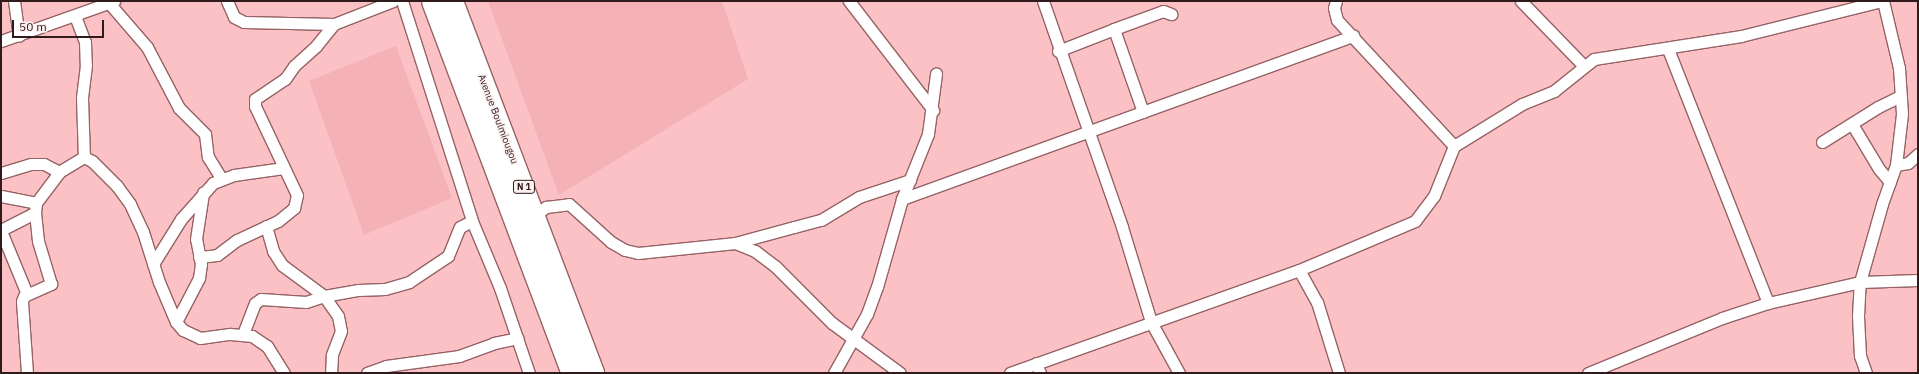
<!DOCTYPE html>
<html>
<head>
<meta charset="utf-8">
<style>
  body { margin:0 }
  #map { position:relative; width:1919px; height:374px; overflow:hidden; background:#fbc1c4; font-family:"IBM Plex Sans",sans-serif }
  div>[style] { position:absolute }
  .built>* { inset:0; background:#f4b2b6 }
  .roads { filter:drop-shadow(1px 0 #956265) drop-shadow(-1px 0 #956265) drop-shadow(0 1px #956265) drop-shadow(0 -1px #956265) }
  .street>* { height:11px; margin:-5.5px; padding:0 5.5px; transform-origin:5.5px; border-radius:5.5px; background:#fff }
  .highway>* { height:21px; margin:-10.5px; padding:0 10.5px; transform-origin:10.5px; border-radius:10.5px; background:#fff }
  span { translate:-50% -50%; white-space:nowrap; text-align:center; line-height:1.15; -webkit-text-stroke:3px #fcf0f0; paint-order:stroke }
  .shield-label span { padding:1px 3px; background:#fcf0f0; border:1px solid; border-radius:3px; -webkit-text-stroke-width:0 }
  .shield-label { font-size:9px; color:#2f1a1c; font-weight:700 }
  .street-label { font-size:10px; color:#2f1a1c }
  .frame { position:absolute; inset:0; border:2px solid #2f1a1c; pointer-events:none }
  .scale { position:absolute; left:12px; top:20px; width:92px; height:18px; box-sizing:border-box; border:2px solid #2f1a1c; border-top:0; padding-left:5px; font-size:12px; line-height:14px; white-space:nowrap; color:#2f1a1c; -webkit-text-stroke:3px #fcf0f0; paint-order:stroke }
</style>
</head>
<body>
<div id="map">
  <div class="built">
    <i style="clip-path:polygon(488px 1px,722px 1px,748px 79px,559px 195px)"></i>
    <i style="clip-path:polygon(396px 46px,452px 198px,364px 235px,309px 81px)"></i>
  </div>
  <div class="roads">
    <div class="street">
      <i style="left:14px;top:1px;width:35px;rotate:82deg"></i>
      <i style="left:227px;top:1px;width:17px;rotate:66deg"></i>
      <i style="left:234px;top:17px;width:11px;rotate:27deg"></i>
      <i style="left:244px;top:22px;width:90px;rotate:1.3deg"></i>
      <i style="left:334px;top:24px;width:63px;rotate:-21.3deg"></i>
      <i style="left:402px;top:1px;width:231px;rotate:72.3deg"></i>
      <i style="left:472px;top:221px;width:73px;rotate:67.3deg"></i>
      <i style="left:500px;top:288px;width:90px;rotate:71.2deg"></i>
      <i style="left:849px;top:1px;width:138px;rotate:52.4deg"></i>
      <i style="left:1043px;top:1px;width:239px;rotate:70.7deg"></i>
      <i style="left:1122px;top:227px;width:99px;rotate:73deg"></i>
      <i style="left:1151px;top:322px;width:58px;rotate:61.2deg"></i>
      <i style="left:1336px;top:1px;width:7px;rotate:106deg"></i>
      <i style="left:1334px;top:8px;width:12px;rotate:76deg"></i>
      <i style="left:1337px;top:20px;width:172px;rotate:47.1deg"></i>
      <i style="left:1521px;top:1px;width:89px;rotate:45.9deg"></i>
      <i style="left:109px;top:3px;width:58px;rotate:49.2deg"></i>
      <i style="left:147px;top:47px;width:69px;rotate:62.3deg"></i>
      <i style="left:179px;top:108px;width:37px;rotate:45deg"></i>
      <i style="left:205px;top:134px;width:23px;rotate:83deg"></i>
      <i style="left:208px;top:157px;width:26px;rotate:58deg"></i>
      <i style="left:75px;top:16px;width:28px;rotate:69deg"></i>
      <i style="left:85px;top:42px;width:23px;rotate:88deg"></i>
      <i style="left:86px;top:65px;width:33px;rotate:97deg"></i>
      <i style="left:82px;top:98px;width:59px;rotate:88.1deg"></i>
      <i style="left:84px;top:157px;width:9px;rotate:27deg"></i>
      <i style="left:92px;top:161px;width:35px;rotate:45deg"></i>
      <i style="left:117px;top:186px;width:22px;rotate:54deg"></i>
      <i style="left:130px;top:204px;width:31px;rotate:65deg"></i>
      <i style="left:143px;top:232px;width:52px;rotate:72.3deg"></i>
      <i style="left:159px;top:282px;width:43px;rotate:67deg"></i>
      <i style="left:176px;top:322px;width:11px;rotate:49deg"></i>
      <i style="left:183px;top:330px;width:19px;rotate:25deg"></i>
      <i style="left:200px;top:338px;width:30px;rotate:-8deg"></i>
      <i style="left:230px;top:334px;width:22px;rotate:5deg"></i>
      <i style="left:252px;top:336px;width:18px;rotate:34deg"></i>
      <i style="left:267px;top:346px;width:32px;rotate:58deg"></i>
      <i style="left:1px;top:41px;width:120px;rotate:-19.5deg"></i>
      <i style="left:1668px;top:49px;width:273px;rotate:68.5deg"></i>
      <i style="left:1058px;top:51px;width:60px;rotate:-21.4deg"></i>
      <i style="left:1143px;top:112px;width:88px;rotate:-109.3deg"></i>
      <i style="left:1114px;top:29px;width:52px;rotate:-20.2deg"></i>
      <i style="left:1163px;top:11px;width:9px;rotate:21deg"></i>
      <i style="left:1852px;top:124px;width:52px;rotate:59deg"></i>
      <i style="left:1879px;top:169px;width:17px;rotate:50deg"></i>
      <i style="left:1822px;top:142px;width:66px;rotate:-32deg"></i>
      <i style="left:1878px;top:107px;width:25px;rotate:-26deg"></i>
      <i style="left:1896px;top:165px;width:12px;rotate:-9deg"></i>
      <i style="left:1908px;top:163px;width:13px;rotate:-42deg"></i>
      <i style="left:1px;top:173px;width:31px;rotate:-17deg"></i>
      <i style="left:31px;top:164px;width:13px"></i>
      <i style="left:44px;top:164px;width:17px;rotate:28deg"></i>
      <i style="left:1px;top:196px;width:36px;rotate:11deg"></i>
      <i style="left:902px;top:199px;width:480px;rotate:-19.9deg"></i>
      <i style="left:535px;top:215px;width:14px;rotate:-36deg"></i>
      <i style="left:546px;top:207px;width:23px;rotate:-7deg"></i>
      <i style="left:569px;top:204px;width:57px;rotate:42.1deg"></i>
      <i style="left:611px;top:242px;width:16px;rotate:30deg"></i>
      <i style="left:625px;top:250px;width:13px;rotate:13deg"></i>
      <i style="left:638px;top:253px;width:98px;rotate:-5.9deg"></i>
      <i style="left:735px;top:243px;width:61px;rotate:-15.2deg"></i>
      <i style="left:794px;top:227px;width:28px;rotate:-15deg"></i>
      <i style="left:821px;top:220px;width:44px;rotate:-31.2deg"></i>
      <i style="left:859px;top:197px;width:54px;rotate:-18.4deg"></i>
      <i style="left:266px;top:226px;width:26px;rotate:74deg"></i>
      <i style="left:273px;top:251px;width:17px;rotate:57deg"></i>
      <i style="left:282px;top:265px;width:52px;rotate:36.4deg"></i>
      <i style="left:324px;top:296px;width:35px;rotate:-10deg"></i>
      <i style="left:358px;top:290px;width:27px;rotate:-2deg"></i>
      <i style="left:385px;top:289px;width:25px;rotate:-16deg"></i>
      <i style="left:409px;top:282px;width:47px;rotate:-33.7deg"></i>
      <i style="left:448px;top:256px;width:31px;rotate:-68deg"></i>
      <i style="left:460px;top:227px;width:13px;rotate:-27deg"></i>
      <i style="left:1px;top:230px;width:38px;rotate:-27deg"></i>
      <i style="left:1px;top:231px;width:68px;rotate:67.6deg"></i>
      <i style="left:735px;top:243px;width:22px;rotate:22deg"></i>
      <i style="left:755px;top:251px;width:25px;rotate:37deg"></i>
      <i style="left:775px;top:266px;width:81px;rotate:45deg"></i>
      <i style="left:832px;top:323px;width:84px;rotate:36.3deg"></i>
      <i style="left:199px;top:257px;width:18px;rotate:-6deg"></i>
      <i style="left:217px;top:255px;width:25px;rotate:-37deg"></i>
      <i style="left:237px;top:240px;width:45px;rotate:-24.9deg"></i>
      <i style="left:278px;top:221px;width:21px;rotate:-39deg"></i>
      <i style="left:294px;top:208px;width:13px;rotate:-77deg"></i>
      <i style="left:297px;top:195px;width:98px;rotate:-115.3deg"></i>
      <i style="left:255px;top:106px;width:7px;rotate:-90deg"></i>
      <i style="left:255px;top:99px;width:36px;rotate:-34deg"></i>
      <i style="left:285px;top:79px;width:16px;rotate:-55deg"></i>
      <i style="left:294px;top:66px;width:30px;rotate:-42deg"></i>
      <i style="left:316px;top:46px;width:28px;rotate:-51deg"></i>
      <i style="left:153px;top:264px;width:53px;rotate:-58.1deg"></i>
      <i style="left:181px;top:219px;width:48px;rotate:-48.4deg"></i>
      <i style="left:213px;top:183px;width:22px;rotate:-21deg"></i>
      <i style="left:234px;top:175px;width:50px;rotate:-8deg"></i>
      <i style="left:1299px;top:270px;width:37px;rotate:61deg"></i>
      <i style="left:1317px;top:302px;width:74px;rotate:72.8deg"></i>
      <i style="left:176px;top:322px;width:50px;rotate:-62.4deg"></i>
      <i style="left:199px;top:278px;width:14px;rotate:-82deg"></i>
      <i style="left:201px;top:264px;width:25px;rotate:-101deg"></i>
      <i style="left:196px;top:239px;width:47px;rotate:-81.3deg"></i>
      <i style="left:243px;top:334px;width:33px;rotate:-69deg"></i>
      <i style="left:255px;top:303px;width:7px;rotate:-34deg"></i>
      <i style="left:261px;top:299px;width:45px;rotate:3.8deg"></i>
      <i style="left:306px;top:302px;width:19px;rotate:-18deg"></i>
      <i style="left:324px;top:296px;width:24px;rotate:55deg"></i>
      <i style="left:338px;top:316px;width:15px;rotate:79deg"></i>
      <i style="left:341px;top:331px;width:26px;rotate:111deg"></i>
      <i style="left:332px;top:355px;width:18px;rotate:93deg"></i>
      <i style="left:1036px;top:363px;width:11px;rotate:68deg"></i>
      <i style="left:27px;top:373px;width:72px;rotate:-94deg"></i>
      <i style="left:22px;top:301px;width:5px;rotate:-68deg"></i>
      <i style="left:24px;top:296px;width:30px;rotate:-24deg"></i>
      <i style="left:51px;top:284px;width:45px;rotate:-106.8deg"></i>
      <i style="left:38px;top:241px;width:28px;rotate:-96deg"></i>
      <i style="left:35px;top:213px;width:10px;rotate:-84deg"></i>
      <i style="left:36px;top:203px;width:39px;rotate:-53deg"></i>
      <i style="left:59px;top:172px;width:29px;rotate:-31deg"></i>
      <i style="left:367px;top:373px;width:20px;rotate:-20deg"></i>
      <i style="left:386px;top:366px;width:74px;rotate:-7.8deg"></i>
      <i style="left:459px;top:356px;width:37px;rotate:-20deg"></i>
      <i style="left:494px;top:343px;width:24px;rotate:-12deg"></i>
      <i style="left:834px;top:373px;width:68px;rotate:-60.8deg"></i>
      <i style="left:867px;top:314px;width:29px;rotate:-70deg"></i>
      <i style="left:877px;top:287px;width:91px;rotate:-74.1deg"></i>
      <i style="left:902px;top:199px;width:70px;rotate:-68.2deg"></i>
      <i style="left:928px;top:134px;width:61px;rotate:-82.4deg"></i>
      <i style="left:1010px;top:373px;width:307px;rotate:-19.6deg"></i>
      <i style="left:1299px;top:270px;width:126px;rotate:-22.9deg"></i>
      <i style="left:1415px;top:221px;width:31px;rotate:-53deg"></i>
      <i style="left:1434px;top:196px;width:54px;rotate:-68.2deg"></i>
      <i style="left:1454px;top:146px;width:80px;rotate:-31.7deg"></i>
      <i style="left:1522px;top:104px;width:35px;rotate:-22deg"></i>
      <i style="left:1554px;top:91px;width:51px;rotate:-38.7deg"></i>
      <i style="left:1594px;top:59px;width:149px;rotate:-8.9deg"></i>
      <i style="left:1741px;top:36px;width:144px;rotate:-14deg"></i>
      <i style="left:1588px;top:373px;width:145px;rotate:-22.3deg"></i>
      <i style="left:1722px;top:318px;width:48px;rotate:-18.1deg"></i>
      <i style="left:1768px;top:303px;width:94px;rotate:-12.9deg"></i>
      <i style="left:1860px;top:282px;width:58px;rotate:-2deg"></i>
      <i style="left:1866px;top:373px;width:18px;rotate:-109deg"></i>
      <i style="left:1860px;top:356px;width:40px;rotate:-92.9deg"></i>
      <i style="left:1858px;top:316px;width:34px;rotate:-87deg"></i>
      <i style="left:1860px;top:282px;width:81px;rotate:-74.2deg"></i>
      <i style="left:1882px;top:204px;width:41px;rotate:-70.3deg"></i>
      <i style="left:1896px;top:165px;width:51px;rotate:-83.3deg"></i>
      <i style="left:1902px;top:114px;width:46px;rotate:-93.7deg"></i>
      <i style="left:1899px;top:68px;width:69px;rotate:-103.4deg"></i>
    </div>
    <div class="highway">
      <i style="left:432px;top:1px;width:397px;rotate:69.4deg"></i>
      <i style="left:452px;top:1px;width:398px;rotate:69.2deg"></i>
    </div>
  </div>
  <div class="shield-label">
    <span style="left:524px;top:187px">N 1</span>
  </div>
  <div class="street-label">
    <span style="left:498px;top:119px;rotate:69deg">Avenue Boulmiougou</span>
  </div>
  <div class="frame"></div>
  <div class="scale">50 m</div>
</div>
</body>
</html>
